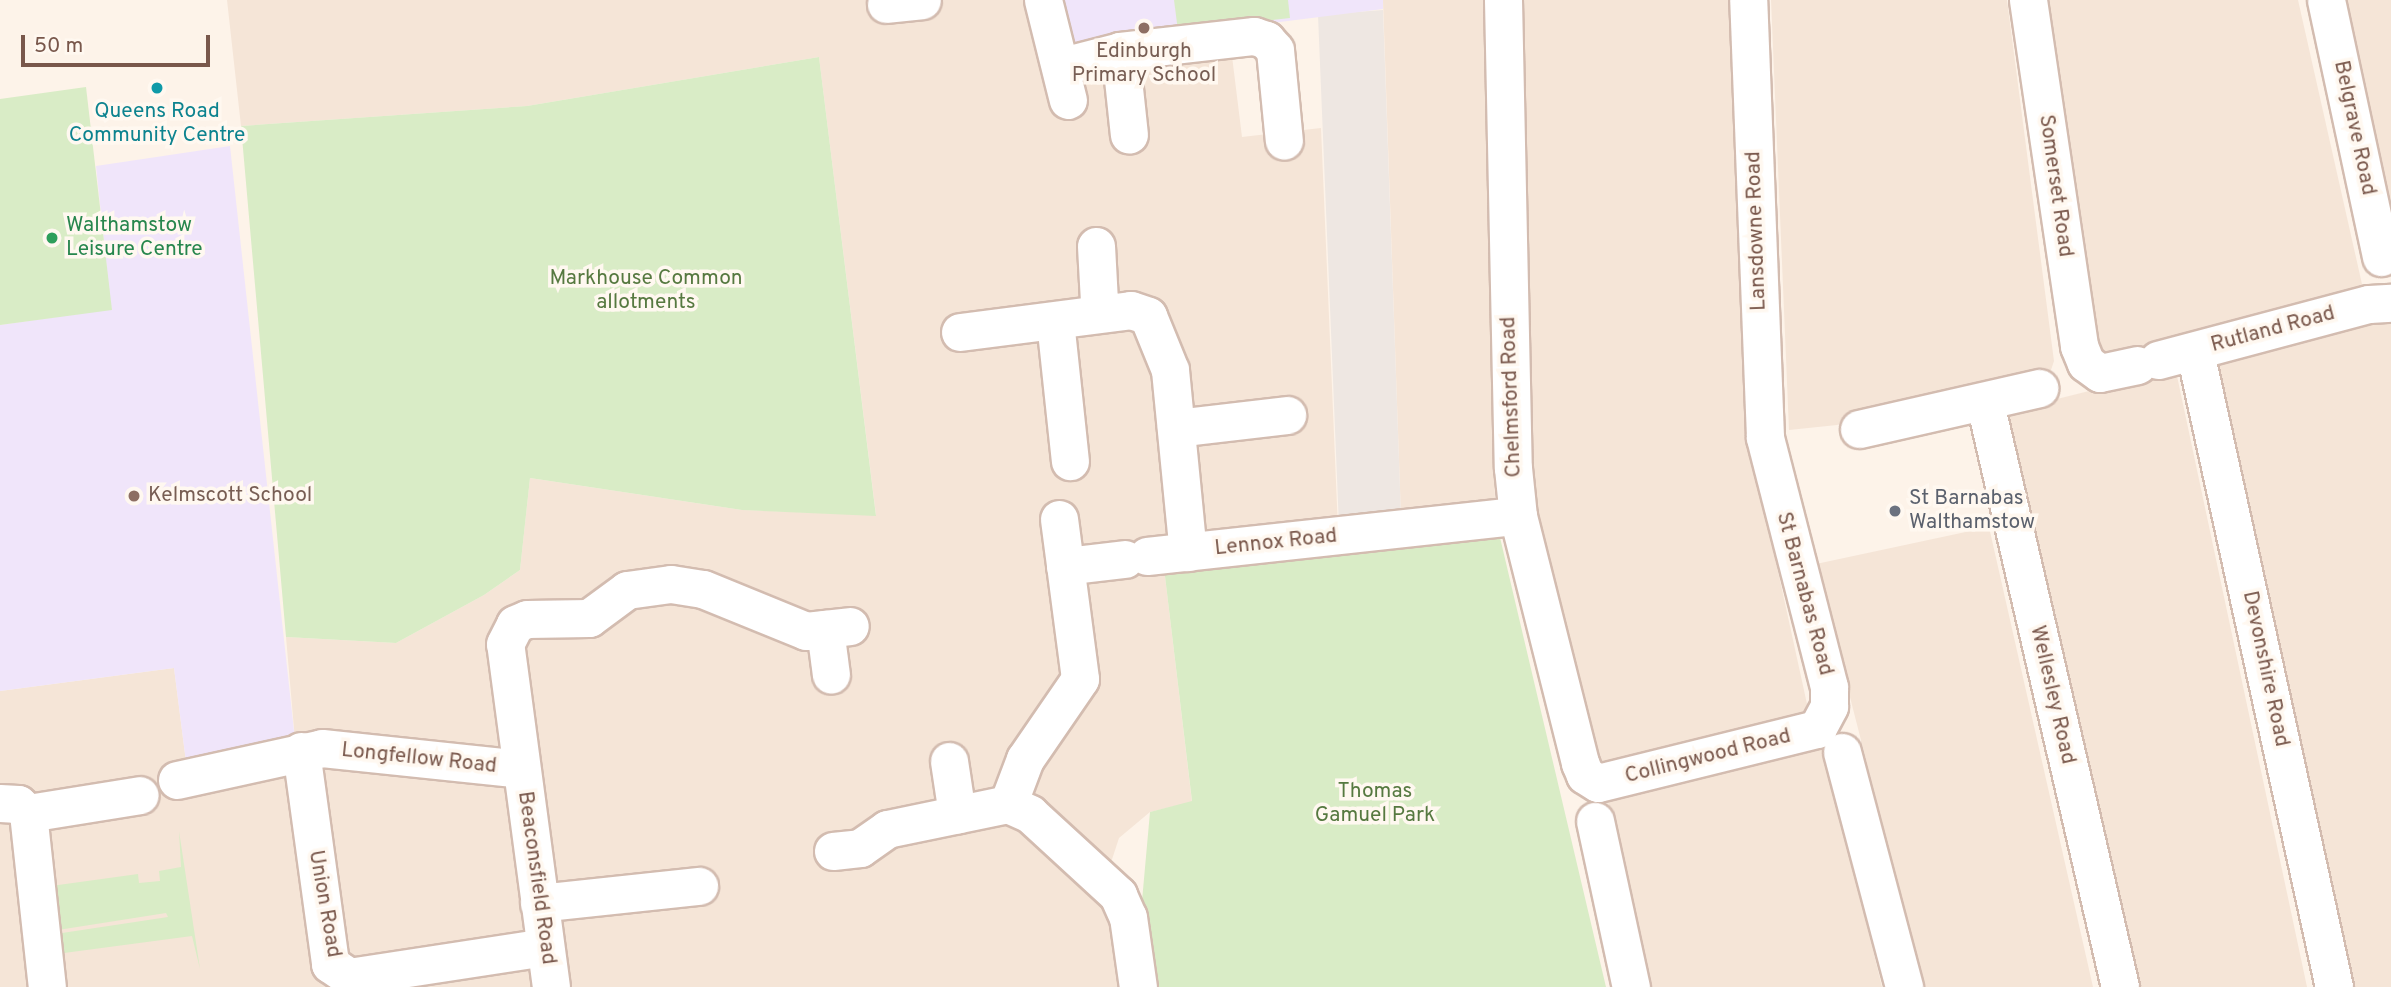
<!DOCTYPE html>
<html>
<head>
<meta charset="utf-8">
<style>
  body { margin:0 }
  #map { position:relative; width:2391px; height:987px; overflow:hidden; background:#fdf3e9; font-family:Overpass,sans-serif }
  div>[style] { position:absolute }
  .residential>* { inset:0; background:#f5e5d7 }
  .industrial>* { inset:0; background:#eee7e2 }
  .education>* { inset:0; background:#f0e5fa }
  .green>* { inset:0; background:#d9ecc6 }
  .roads { filter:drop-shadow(2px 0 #d3bcb0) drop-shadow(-2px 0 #d3bcb0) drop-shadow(0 2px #d3bcb0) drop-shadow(0 -2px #d3bcb0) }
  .minor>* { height:37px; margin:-18.5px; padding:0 18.5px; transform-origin:18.5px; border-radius:18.5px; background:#fff }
  .dots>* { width:19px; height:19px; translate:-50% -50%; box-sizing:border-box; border:4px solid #fff8f0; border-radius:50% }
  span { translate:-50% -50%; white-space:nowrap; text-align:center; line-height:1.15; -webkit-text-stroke:7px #fff8f0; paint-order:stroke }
  .education-label { font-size:21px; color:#785e54 }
  .left { translate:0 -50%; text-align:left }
  .culture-label { font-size:21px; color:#0d838f }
  .street-label { font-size:21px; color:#79574b }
  .leisure-label { font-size:21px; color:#27864d }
  .park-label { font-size:21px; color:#567940 }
  .worship-label { font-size:21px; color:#5b616d }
  .scale { position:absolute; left:21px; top:35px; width:189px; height:32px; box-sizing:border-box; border:4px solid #79574b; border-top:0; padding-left:9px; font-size:21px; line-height:24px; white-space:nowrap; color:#79574b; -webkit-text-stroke:5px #fff8f0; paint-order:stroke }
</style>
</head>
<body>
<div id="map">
  <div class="residential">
    <i style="clip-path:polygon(227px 0,1030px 0,1057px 81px,1231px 48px,1242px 137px,1321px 128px,1338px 529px,1164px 568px,1192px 802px,1150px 812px,1119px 838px,1101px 893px,1114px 914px,1125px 987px,0 987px,0 691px,174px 668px,186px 762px,295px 740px,286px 637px,396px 643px,484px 595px,520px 570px,530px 478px,742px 510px,876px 515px,819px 57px,527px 106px,241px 126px)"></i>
    <i style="clip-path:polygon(1383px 0,1488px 0,1495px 506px,1401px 517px)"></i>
    <i style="clip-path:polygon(1524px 0,1732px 0,1753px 457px,1807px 704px,1801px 722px,1596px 769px,1534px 504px)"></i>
    <i style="clip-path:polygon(1771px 0,2007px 0,2054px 361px,2050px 373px,1880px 409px,1837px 425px,1789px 430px)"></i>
    <i style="clip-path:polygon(2044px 0,2298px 0,2364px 293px,2110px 355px,2096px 350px)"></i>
    <i style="clip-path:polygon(2345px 0,2391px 0,2391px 201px,2389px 194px)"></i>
    <i style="clip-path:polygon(2391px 320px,2391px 987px,2352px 987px,2214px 359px)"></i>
    <i style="clip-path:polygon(2177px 376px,2307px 987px,2134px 987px,2005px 412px,2101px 388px)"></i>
    <i style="clip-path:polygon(1989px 527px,2093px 987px,1924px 987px,1816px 564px)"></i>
    <i style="clip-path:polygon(1811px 745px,1824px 750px,1882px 987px,1648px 987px,1606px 793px)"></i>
  </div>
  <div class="industrial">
    <i style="clip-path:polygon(1383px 10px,1401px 517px,1339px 526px,1318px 15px)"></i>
  </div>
  <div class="education">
    <i style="clip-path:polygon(1058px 0,1383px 0,1383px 9px,1087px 46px,1068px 40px)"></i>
    <i style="clip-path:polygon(230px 146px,295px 740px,186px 762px,174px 668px,0 691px,0 325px,111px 309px,96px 166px)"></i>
  </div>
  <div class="green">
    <i style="clip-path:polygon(1174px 0,1288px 0,1290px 18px,1178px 31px)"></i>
    <i style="clip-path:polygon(819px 57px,876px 516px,742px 510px,530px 478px,520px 570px,484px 595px,396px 643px,286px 637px,241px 126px,527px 106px)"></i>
    <i style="clip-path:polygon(86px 87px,112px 310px,0 325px,0 99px)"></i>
    <i style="clip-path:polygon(1498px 529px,1606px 987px,1151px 987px,1141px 912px,1150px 812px,1192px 801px,1164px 568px)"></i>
    <i style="clip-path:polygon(179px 831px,200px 969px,192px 936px,64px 953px,62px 933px,168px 917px,166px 913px,58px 930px,51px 886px,138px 874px,139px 883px,160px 881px,159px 871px,181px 867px)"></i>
  </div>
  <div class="roads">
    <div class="minor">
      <i style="left:1043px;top:0;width:103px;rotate:76deg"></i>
      <i style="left:1503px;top:0;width:468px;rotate:88.8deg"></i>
      <i style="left:1513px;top:468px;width:48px;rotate:84.1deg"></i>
      <i style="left:1518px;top:516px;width:255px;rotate:75.9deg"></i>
      <i style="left:1580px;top:763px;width:13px;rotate:67deg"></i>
      <i style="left:1585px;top:775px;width:15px;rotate:32deg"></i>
      <i style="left:1598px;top:783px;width:226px;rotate:-13.9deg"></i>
      <i style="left:1817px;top:729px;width:26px;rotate:-62deg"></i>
      <i style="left:1829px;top:706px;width:19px;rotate:-90deg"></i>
      <i style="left:1829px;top:687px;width:258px;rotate:-104.4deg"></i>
      <i style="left:1765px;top:437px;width:437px;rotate:-92.2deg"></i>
      <i style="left:2028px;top:0;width:350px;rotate:81.6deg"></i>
      <i style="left:2079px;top:346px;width:18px;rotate:68deg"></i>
      <i style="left:2086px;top:363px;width:17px;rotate:36deg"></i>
      <i style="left:2100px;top:373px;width:38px;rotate:-12deg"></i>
      <i style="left:2326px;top:0;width:263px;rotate:77.9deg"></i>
      <i style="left:886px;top:4px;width:36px;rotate:-6deg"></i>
      <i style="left:1120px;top:51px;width:84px;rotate:83.9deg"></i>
      <i style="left:1063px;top:66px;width:59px;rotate:-14.7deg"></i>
      <i style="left:1120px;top:51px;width:135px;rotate:-6.4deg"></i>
      <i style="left:1254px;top:36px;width:13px;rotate:18deg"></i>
      <i style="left:1266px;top:40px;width:13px;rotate:48deg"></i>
      <i style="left:1275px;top:50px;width:91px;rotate:84.4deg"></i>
      <i style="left:1096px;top:246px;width:55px;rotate:86.9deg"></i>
      <i style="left:1099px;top:301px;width:15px;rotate:48deg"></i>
      <i style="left:1055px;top:321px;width:141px;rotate:83.9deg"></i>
      <i style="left:960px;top:332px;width:172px;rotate:-7.3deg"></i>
      <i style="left:1131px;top:310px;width:18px;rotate:19deg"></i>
      <i style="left:1148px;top:316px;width:58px;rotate:67.8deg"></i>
      <i style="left:1170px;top:370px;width:183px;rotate:84.4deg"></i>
      <i style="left:2195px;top:352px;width:650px;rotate:77.65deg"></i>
      <i style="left:2158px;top:360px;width:218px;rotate:-14.9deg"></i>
      <i style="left:2369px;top:304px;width:22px;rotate:-3deg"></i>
      <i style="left:1985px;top:403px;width:599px;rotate:76.98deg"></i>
      <i style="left:1176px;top:428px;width:112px;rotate:-6.7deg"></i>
      <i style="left:1859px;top:429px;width:185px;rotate:-12.8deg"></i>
      <i style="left:1059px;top:519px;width:161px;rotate:82.5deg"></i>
      <i style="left:1080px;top:679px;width:97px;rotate:124.5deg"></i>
      <i style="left:1025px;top:759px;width:48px;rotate:110.7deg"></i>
      <i style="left:1008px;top:804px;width:24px;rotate:24deg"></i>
      <i style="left:1030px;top:814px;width:120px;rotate:42.6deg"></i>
      <i style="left:1118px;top:895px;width:24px;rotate:66deg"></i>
      <i style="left:1128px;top:917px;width:71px;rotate:81.9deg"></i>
      <i style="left:1147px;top:556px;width:373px;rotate:-6.2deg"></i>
      <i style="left:1065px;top:566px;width:60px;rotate:-6.7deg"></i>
      <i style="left:825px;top:629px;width:46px;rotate:82.6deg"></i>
      <i style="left:301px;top:751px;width:215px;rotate:82.2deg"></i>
      <i style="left:330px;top:964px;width:23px;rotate:34deg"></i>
      <i style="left:349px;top:977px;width:198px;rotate:-8.7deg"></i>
      <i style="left:1842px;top:752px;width:243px;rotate:75.2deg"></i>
      <i style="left:949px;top:761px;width:54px;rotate:81.4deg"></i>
      <i style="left:177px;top:780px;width:148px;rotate:-12.4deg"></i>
      <i style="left:322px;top:748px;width:200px;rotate:6deg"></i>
      <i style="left:0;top:803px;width:18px;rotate:3deg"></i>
      <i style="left:18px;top:804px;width:13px;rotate:42deg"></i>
      <i style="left:28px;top:813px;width:175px;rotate:83.8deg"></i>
      <i style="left:28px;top:813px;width:113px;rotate:-9.1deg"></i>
      <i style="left:1595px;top:821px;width:170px;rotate:77.8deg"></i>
      <i style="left:833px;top:851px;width:27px;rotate:-6deg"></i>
      <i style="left:860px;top:848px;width:33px;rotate:-35deg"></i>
      <i style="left:887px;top:829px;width:124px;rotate:-11.7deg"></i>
      <i style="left:539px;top:903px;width:161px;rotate:-6.1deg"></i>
      <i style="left:551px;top:987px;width:346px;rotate:-97.6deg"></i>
      <i style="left:505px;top:644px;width:22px;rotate:-63deg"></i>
      <i style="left:515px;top:624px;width:13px;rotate:-23deg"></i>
      <i style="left:527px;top:619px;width:62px;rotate:-0.9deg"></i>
      <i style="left:589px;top:618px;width:47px;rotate:-36.4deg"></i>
      <i style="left:627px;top:590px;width:44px;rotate:-7.8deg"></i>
      <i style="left:671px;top:584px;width:32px;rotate:9deg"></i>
      <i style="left:703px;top:589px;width:111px;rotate:22.2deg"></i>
      <i style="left:806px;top:631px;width:44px;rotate:-6.5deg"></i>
    </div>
  </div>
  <div class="dots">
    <i style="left:1144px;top:28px;background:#8d6e63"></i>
    <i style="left:157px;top:88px;background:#0f9aa8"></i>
    <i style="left:52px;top:238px;background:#2e9e5b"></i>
    <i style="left:134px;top:496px;background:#8d6e63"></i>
    <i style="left:1895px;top:511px;background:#6b7280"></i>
  </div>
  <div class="education-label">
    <span style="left:1144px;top:64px">Edinburgh<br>Primary School</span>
    <span class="left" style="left:148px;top:496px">Kelmscott School</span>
  </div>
  <div class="culture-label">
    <span style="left:157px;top:124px">Queens Road<br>Community Centre</span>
  </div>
  <div class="street-label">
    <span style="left:2354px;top:128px;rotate:78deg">Belgrave Road</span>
    <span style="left:2055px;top:186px;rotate:82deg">Somerset Road</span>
    <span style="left:1757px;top:231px;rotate:-92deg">Lansdowne Road</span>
    <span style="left:2273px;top:330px;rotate:-15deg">Rutland Road</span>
    <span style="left:1512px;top:397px;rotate:-92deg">Chelmsford Road</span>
    <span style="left:1276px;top:543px;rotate:-6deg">Lennox Road</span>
    <span style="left:1804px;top:594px;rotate:75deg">St Barnabas Road</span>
    <span style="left:2265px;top:669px;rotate:78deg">Devonshire Road</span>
    <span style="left:2052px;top:695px;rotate:77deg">Wellesley Road</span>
    <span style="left:1708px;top:757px;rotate:-14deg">Collingwood Road</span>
    <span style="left:419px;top:759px;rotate:6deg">Longfellow Road</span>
    <span style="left:536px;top:878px;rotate:82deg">Beaconsfield Road</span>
    <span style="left:324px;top:904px;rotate:80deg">Union Road</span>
  </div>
  <div class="leisure-label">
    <span class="left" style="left:66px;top:238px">Walthamstow<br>Leisure Centre</span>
  </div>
  <div class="park-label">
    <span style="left:646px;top:291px">Markhouse Common<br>allotments</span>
    <span style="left:1375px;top:804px">Thomas<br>Gamuel Park</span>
  </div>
  <div class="worship-label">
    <span class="left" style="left:1909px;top:511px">St Barnabas<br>Walthamstow</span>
  </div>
  <div class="scale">50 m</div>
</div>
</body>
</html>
